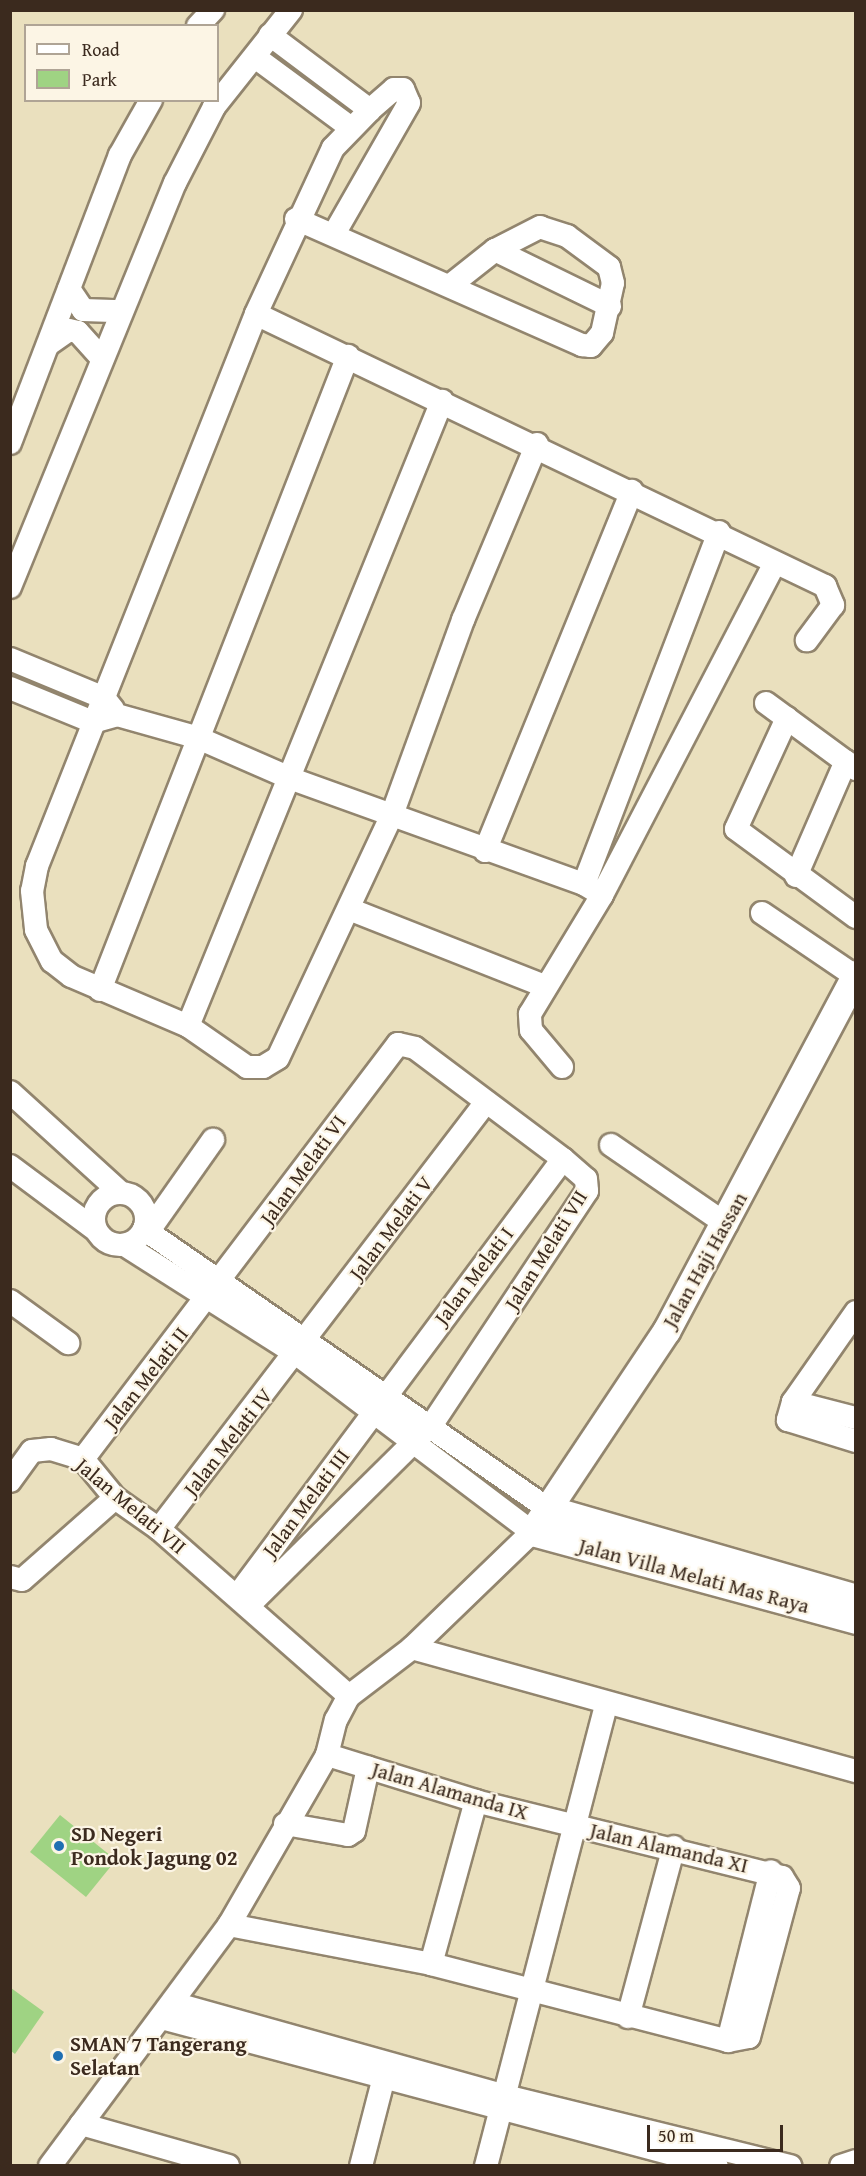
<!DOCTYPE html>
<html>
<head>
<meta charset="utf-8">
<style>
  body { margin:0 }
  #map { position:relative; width:866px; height:2176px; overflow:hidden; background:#eae0be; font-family:"Gentium Book Plus",serif }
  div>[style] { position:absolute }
  .green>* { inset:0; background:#9fd383 }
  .roads { filter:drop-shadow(2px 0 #92856e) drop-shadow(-2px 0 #92856e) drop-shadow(0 2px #92856e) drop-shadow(0 -2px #92856e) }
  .minor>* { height:22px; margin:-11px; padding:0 11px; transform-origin:11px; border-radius:11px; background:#fff }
  .minor>.ring { margin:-11px; padding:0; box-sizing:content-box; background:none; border:22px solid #fff; border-radius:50% }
  .tertiary>* { height:27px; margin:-13.5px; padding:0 13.5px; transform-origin:13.5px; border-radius:13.5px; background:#fff }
  .dots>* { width:16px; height:16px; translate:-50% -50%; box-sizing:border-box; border:3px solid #fcf5e5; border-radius:50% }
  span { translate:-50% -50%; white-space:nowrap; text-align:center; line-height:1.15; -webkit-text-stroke:4.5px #fcf5e5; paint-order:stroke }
  .street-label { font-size:21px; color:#3b2a1e }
  .poi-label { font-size:21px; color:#3b2a1e; font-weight:700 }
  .left { translate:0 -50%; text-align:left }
  .frame { position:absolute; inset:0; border:12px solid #3b2a1e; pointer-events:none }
  .legend { position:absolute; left:24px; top:24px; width:195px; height:78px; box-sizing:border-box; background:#fcf5e5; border:2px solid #afa495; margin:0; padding:8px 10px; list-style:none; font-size:18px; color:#3b2a1e }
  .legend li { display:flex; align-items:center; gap:12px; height:30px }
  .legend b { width:30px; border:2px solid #afa495 }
  .scale { position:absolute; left:647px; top:2125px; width:136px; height:27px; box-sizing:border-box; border:3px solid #3b2a1e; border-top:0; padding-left:8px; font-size:18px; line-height:21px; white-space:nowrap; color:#3b2a1e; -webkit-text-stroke:4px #fcf5e5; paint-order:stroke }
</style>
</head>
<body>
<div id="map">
  <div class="green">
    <i style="clip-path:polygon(60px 1815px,116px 1860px,86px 1897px,30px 1852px)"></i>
    <i style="clip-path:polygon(11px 1988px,44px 2012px,15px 2054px,11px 2051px)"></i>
  </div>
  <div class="roads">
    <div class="minor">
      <i style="left:198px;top:26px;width:22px;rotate:-47deg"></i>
      <i style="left:270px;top:35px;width:125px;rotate:36.9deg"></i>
      <i style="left:255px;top:57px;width:118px;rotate:36.4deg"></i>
      <i style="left:296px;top:219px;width:313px;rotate:23.8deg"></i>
      <i style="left:582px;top:345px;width:9px;rotate:6deg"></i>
      <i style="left:591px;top:346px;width:17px;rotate:-50deg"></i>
      <i style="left:602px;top:333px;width:51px;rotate:-77.6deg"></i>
      <i style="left:613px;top:283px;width:16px;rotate:-104deg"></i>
      <i style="left:609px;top:267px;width:52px;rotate:-143.6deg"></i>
      <i style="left:567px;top:236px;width:28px;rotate:-162deg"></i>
      <i style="left:540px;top:227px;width:51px;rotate:152.9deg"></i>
      <i style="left:495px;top:250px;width:55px;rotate:141.7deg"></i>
      <i style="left:334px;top:234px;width:151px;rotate:-60.2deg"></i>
      <i style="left:409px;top:103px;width:15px;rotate:-113deg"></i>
      <i style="left:403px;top:89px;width:9px;rotate:180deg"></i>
      <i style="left:394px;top:89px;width:32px;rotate:139deg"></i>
      <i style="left:370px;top:110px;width:53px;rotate:134.2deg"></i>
      <i style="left:333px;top:148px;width:183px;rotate:114.9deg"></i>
      <i style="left:256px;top:314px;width:594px;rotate:111.64deg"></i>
      <i style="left:37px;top:866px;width:25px;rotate:101deg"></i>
      <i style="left:32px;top:891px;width:39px;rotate:84deg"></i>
      <i style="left:36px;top:930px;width:35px;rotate:63deg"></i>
      <i style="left:52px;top:961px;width:24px;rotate:38deg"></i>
      <i style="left:71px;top:976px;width:127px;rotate:23.1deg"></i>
      <i style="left:188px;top:1026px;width:72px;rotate:34.8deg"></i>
      <i style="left:247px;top:1067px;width:16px"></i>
      <i style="left:263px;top:1067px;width:17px;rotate:-31deg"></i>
      <i style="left:278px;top:1058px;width:268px;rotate:-64.9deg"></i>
      <i style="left:392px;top:815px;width:208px;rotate:-70deg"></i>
      <i style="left:463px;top:620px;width:191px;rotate:-67.2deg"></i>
      <i style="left:495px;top:250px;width:128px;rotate:26deg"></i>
      <i style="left:69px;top:289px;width:25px;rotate:56deg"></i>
      <i style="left:83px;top:310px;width:38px;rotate:2deg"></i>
      <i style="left:256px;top:314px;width:631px;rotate:25.55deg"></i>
      <i style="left:825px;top:586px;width:21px;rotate:67deg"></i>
      <i style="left:833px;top:605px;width:44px;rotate:126.6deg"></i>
      <i style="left:49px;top:344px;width:24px;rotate:-35deg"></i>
      <i style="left:69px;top:330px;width:9px;rotate:13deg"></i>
      <i style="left:78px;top:332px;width:36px;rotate:48deg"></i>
      <i style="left:10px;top:443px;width:308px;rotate:-69.1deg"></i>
      <i style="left:120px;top:155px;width:63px;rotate:-60.6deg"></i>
      <i style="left:10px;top:587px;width:436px;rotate:-67.8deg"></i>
      <i style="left:175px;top:183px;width:85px;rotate:-62.8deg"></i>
      <i style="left:214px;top:107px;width:124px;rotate:-51.6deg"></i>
      <i style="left:10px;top:659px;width:102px;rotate:22.5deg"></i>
      <i style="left:104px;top:698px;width:14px;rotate:51deg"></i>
      <i style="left:10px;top:688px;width:90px;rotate:22.3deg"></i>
      <i style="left:93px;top:722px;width:25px;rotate:-16deg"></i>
      <i style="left:117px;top:715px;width:82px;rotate:15.6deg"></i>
      <i style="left:196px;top:737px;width:105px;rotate:23.6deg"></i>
      <i style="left:292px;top:779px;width:310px;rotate:19.8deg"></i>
      <i style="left:584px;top:884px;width:21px;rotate:31deg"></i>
      <i style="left:766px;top:703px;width:112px;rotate:36.3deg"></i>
      <i style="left:787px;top:718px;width:122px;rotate:114.7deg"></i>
      <i style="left:736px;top:829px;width:149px;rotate:36.3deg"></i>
      <i style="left:485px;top:851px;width:389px;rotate:-67.8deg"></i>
      <i style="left:796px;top:876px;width:125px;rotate:-66.5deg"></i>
      <i style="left:584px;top:884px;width:377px;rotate:-69deg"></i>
      <i style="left:349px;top:909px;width:210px;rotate:21.5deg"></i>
      <i style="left:762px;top:913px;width:112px;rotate:34.1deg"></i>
      <i style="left:100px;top:990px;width:681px;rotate:-68.64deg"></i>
      <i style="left:188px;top:1026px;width:675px;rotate:-67.88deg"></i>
      <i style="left:562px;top:1067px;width:48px;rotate:-130deg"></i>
      <i style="left:531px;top:1030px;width:16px;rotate:-94deg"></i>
      <i style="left:530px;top:1014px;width:139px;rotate:-58.8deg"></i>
      <i style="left:602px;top:895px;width:374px;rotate:-62.5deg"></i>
      <i style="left:10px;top:1092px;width:150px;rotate:42.3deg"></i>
      <i style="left:611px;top:1145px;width:140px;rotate:34.5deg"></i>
      <i style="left:10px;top:1166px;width:107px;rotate:36.7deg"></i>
      <i class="ring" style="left:94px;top:1193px;width:30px;height:30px"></i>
      <i style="left:144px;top:1229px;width:492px;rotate:34.7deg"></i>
      <i style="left:148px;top:1232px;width:113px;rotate:-54.8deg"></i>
      <i style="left:10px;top:1301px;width:72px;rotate:35.9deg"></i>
      <i style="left:856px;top:1312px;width:110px;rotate:125deg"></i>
      <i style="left:793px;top:1402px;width:19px;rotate:106deg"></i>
      <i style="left:788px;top:1420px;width:71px;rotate:17.2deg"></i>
      <i style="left:793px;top:1402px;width:65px;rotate:14.3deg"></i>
      <i style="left:83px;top:1459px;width:521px;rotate:-52.8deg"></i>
      <i style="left:398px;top:1044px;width:17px;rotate:13deg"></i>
      <i style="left:415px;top:1048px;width:185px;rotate:36.9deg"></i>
      <i style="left:563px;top:1159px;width:30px;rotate:41deg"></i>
      <i style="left:586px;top:1179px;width:12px;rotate:85deg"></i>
      <i style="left:587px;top:1191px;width:280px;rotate:123.6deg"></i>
      <i style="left:432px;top:1424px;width:259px;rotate:135.3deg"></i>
      <i style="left:10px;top:1481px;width:37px;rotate:-54deg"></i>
      <i style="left:32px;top:1451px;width:19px;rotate:-6deg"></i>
      <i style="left:51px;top:1449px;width:34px;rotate:17deg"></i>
      <i style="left:83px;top:1459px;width:50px;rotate:50.6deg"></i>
      <i style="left:115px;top:1498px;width:54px;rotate:35.2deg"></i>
      <i style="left:159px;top:1529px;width:253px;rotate:41.3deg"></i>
      <i style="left:159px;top:1529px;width:538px;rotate:-52.55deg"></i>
      <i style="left:10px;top:1577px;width:12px;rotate:14deg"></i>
      <i style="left:22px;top:1580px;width:124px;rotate:-41.4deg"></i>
      <i style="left:237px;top:1596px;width:545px;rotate:-53.28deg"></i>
      <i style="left:412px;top:1648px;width:461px;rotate:15.5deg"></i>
      <i style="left:285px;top:1824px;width:64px;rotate:9.9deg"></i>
      <i style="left:348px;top:1835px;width:7px;rotate:-34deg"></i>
      <i style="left:354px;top:1831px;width:65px;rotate:-77.5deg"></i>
      <i style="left:229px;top:1925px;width:206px;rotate:10.9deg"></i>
      <i style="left:431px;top:1964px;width:307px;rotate:14.5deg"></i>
      <i style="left:728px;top:2041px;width:21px;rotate:-11deg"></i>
      <i style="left:749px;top:2037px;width:154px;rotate:-75deg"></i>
      <i style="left:789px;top:1888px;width:13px;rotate:-122deg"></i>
      <i style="left:782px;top:1877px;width:315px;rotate:-166.1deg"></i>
      <i style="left:476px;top:1801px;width:156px;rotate:-162.8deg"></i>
      <i style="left:431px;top:1964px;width:169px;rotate:-74.6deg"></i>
      <i style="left:173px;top:2003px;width:345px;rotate:15.6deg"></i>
      <i style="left:505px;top:2096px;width:294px;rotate:13.8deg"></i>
      <i style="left:628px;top:2017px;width:176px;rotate:-74.9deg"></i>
      <i style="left:162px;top:2018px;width:574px;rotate:14.93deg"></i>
      <i style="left:728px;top:2041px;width:175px;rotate:-75.8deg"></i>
      <i style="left:81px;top:2124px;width:153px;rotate:15.9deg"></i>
      <i style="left:50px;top:2166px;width:300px;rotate:-53.4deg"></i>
      <i style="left:229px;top:1925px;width:196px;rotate:-60deg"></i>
      <i style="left:327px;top:1755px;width:36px;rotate:-76deg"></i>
      <i style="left:336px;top:1720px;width:27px;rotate:-62deg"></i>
      <i style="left:349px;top:1696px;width:79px;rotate:-37.3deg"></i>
      <i style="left:412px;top:1648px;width:167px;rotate:-44deg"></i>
      <i style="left:532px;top:1532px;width:293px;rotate:-142.9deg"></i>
      <i style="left:298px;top:1355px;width:205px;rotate:-147.6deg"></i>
      <i style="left:361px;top:2166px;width:88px;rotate:-75.5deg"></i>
      <i style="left:486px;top:2166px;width:476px;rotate:-75.4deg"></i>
      <i style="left:841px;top:2166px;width:16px;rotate:-18deg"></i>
    </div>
    <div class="tertiary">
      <i style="left:856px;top:974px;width:404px;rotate:118deg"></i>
      <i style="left:666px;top:1331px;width:242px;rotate:123.7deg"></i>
      <i style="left:532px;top:1532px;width:336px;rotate:15.2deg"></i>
      <i style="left:548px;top:1509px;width:321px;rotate:16.1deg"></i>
    </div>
  </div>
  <div class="dots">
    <i style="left:59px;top:1846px;background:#1f6fb2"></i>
    <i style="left:58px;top:2056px;background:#1f6fb2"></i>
  </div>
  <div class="street-label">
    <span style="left:303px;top:1170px;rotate:-54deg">Jalan Melati VI</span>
    <span style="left:391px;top:1228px;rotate:-53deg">Jalan Melati V</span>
    <span style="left:546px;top:1250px;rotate:-58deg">Jalan Melati VII</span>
    <span style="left:705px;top:1260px;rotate:-61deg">Jalan Haji Hassan</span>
    <span style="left:474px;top:1276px;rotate:-53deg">Jalan Melati I</span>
    <span style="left:146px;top:1378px;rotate:-52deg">Jalan Melati II</span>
    <span style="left:228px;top:1442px;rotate:-52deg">Jalan Melati IV</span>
    <span style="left:306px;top:1503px;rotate:-53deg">Jalan Melati III</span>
    <span style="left:131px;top:1506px;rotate:40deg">Jalan Melati VII</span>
    <span style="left:694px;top:1576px;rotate:15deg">Jalan Villa Melati Mas Raya</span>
    <span style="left:450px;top:1791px;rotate:16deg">Jalan Alamanda IX</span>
    <span style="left:669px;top:1848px;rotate:13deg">Jalan Alamanda XI</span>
  </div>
  <div class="poi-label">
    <span class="left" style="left:71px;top:1846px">SD Negeri<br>Pondok Jagung 02</span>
    <span class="left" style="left:70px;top:2056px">SMAN 7 Tangerang<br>Selatan</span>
  </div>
  <div class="frame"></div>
  <ul class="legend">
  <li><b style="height:8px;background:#fff"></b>Road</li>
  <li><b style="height:16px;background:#9fd383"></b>Park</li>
  </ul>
  <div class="scale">50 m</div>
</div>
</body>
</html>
